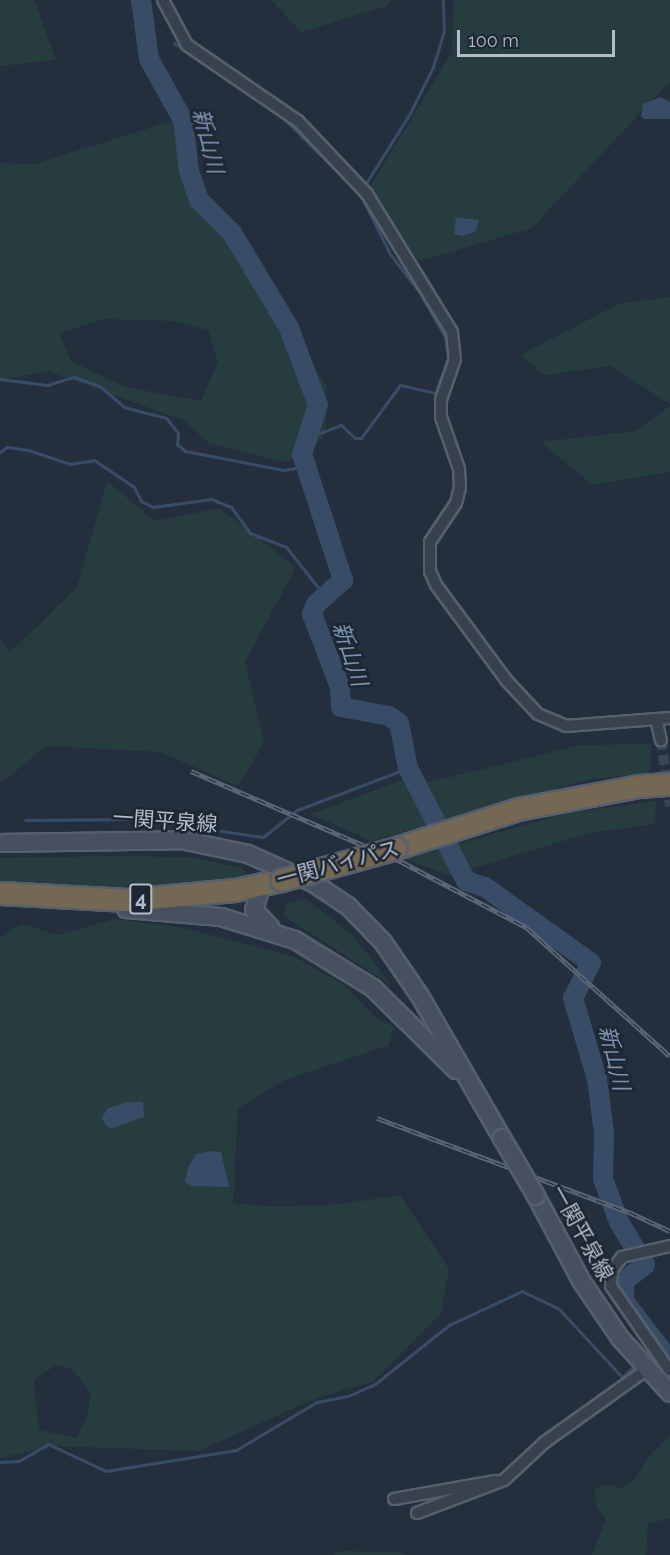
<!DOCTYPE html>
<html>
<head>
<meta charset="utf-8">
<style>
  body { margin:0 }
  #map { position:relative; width:670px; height:1555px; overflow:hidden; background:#242f3e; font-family:Raleway,"Noto Sans JP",sans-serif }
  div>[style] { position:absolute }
  .green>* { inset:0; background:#263c3f }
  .water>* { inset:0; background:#394c67 }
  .stream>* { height:3px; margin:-1.5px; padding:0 1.5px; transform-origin:1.5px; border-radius:1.5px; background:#394c67 }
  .river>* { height:20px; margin:-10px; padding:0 10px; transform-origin:10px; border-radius:10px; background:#394c67 }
  .street-tunnel>* { height:10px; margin-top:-5px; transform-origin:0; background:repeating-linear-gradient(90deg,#3a4453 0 10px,transparent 0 15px) }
  .roads { filter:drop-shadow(2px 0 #565f6c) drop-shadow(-2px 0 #565f6c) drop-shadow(0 2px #565f6c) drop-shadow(0 -2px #565f6c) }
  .street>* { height:10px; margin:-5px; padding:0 5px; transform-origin:5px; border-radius:5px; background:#38414e }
  .secondary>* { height:16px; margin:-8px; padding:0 8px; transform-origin:8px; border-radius:8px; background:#465061 }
  .highway>* { height:21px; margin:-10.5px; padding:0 10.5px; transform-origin:10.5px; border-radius:10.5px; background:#746855 }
  .rail>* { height:5px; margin-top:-2.5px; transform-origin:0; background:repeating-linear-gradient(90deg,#1d2633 0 9px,#5a6575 0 18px); box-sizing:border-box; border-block:2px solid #5a6575 }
  .bridges { filter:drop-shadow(2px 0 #565f6c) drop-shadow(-2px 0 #565f6c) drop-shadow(0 2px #565f6c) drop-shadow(0 -2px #565f6c) }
  .secondary-bridge>* { height:16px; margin:-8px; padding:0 8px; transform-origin:8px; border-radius:8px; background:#465061 }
  .highway-bridge>* { height:21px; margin:-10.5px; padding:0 10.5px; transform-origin:10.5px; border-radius:10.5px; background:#746855 }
  span { translate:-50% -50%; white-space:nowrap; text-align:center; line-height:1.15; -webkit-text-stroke:5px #1d2633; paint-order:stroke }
  .shield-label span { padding:2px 4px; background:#1d2633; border:2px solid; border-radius:4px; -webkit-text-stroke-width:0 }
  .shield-label { font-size:20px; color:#b4bcc9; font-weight:700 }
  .street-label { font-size:21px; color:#b4bcc9 }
  .water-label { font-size:22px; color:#7c92b1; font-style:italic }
  .scale { position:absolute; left:457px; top:30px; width:158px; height:27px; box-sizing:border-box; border:3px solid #b4bcc9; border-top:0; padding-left:8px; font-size:18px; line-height:21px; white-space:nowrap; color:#b4bcc9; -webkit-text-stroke:4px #1d2633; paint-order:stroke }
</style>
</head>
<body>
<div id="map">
  <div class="green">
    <i style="clip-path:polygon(0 0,34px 0,56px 60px,0 66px)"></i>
    <i style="clip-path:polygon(271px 0,391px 0,386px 6px,302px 32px)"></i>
    <i style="clip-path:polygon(453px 0,670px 0,670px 81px,532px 228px,419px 261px,368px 190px,452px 52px)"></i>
    <i style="clip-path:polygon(evenodd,178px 119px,188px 189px,233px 231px,283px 327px,327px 386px,326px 433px,309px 453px,283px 462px,209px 443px,183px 420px,47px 371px,0 380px,0 163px,35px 164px,178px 119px,104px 319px,173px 321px,208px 330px,218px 362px,201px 401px,125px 387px,71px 361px,59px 333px,104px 319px)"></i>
    <i style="clip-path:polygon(670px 297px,670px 404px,611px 366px,544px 375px,520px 355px,619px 304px)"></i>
    <i style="clip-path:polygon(670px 406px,670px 472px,592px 485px,541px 442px,635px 431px)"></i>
    <i style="clip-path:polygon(107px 481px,155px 521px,219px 508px,296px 567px,245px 662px,264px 743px,238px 786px,160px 752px,46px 746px,0 784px,0 638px,9px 653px,77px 588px)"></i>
    <i style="clip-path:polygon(651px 744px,650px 773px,587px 780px,441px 822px,426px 783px,579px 745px)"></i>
    <i style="clip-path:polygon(402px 780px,427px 825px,371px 841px,311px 814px)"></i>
    <i style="clip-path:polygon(656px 801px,655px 824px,589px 833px,470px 869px,458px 844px,568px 813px)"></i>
    <i style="clip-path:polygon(439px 849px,454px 877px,406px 859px,438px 849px)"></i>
    <i style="clip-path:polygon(110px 856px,188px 857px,242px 868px,249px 876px,143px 889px,41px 888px,0 884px,0 858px)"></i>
    <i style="clip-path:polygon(306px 899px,353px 935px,392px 986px,284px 916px,286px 904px)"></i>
    <i style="clip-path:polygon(evenodd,114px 919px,184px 928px,295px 957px,344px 985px,378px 1019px,394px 1027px,389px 1045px,285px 1080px,238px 1108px,233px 1203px,278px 1207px,341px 1204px,400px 1195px,449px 1269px,441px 1313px,373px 1381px,314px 1399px,199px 1451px,52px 1446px,0 1458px,0 938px,21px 924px,59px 935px,114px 919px,56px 1365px,73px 1370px,90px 1392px,88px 1414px,77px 1438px,39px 1430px,34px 1380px,56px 1365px)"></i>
    <i style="clip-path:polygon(670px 1435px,670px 1518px,648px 1524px,646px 1555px,592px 1555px,606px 1520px,596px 1507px,595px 1489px,607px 1485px,622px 1488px,636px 1478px,649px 1456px)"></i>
    <i style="clip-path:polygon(340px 1551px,397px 1552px,407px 1555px,333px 1555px)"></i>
  </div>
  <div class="water">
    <i style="clip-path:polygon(660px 97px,670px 102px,670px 119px,644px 119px,641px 116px,643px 104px)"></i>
    <i style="clip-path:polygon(456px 217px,479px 220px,476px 231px,463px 236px,454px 234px)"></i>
    <i style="clip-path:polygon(126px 1102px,143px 1102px,144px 1117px,111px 1129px,106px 1126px,102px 1118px,107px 1109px)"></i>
    <i style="clip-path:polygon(211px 1151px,221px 1152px,229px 1187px,191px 1186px,185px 1182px,188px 1168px,196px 1154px)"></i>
  </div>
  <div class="stream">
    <i style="left:174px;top:43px;width:73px;rotate:33.9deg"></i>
    <i style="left:280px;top:115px;width:112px;rotate:44.6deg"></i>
    <i style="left:360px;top:194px;width:67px;rotate:63.4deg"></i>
    <i style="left:390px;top:254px;width:49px;rotate:52.4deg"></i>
    <i style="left:420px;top:293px;width:51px;rotate:60.4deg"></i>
    <i style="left:445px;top:337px;width:21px;rotate:82deg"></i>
    <i style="left:448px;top:358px;width:37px;rotate:110deg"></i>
    <i style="left:435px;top:393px;width:36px;rotate:-167deg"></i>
    <i style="left:400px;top:385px;width:66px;rotate:126.3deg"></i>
    <i style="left:361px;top:438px;width:6px;rotate:180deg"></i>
    <i style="left:355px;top:438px;width:19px;rotate:-137deg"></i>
    <i style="left:341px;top:425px;width:22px;rotate:159deg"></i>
    <i style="left:320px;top:433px;width:11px;rotate:-175deg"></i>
    <i style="left:363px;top:188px;width:89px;rotate:-57.9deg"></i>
    <i style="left:410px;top:113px;width:51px;rotate:-63.4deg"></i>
    <i style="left:433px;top:67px;width:37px;rotate:-73deg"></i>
    <i style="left:444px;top:32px;width:32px;rotate:-92deg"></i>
    <i style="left:0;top:379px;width:47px;rotate:7.3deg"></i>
    <i style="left:47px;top:385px;width:28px;rotate:-17deg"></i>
    <i style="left:74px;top:377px;width:29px;rotate:20deg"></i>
    <i style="left:101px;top:387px;width:30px;rotate:41deg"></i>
    <i style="left:124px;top:407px;width:43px;rotate:14.7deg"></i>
    <i style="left:166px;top:418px;width:19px;rotate:51deg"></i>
    <i style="left:178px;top:433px;width:11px;rotate:95deg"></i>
    <i style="left:177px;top:444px;width:11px;rotate:41deg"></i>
    <i style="left:185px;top:451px;width:101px;rotate:10.9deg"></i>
    <i style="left:284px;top:470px;width:22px;rotate:-10deg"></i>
    <i style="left:0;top:452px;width:9px;rotate:-36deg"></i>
    <i style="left:7px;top:447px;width:21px;rotate:8deg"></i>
    <i style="left:28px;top:450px;width:44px;rotate:18.4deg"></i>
    <i style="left:70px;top:464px;width:24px;rotate:-9deg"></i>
    <i style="left:94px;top:460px;width:48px;rotate:34deg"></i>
    <i style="left:134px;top:487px;width:16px;rotate:63deg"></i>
    <i style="left:141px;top:501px;width:13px;rotate:27deg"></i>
    <i style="left:153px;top:507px;width:59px;rotate:-7.9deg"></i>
    <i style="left:211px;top:499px;width:22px;rotate:22deg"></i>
    <i style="left:231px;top:507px;width:32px;rotate:54deg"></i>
    <i style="left:250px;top:533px;width:39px;rotate:21deg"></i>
    <i style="left:286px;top:547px;width:61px;rotate:51.6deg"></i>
    <i style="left:25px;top:820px;width:117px;rotate:-0.5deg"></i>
    <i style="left:142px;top:819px;width:122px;rotate:8.5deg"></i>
    <i style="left:263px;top:837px;width:43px;rotate:-38.5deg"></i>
    <i style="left:297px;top:810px;width:119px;rotate:-20.7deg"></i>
    <i style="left:0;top:1462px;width:19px;rotate:-3deg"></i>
    <i style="left:19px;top:1461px;width:34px;rotate:-30deg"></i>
    <i style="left:48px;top:1444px;width:64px;rotate:25deg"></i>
    <i style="left:106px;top:1471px;width:132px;rotate:-9.2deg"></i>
    <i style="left:236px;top:1450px;width:94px;rotate:-30.7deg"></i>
    <i style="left:317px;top:1402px;width:32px;rotate:-11deg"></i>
    <i style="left:348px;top:1396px;width:30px;rotate:-24deg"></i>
    <i style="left:375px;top:1384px;width:95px;rotate:-38.6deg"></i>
    <i style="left:449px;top:1325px;width:81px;rotate:-25deg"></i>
    <i style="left:522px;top:1291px;width:41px;rotate:25.9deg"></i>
    <i style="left:559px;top:1309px;width:93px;rotate:47.2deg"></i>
    <i style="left:622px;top:1377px;width:19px;rotate:-43deg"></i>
  </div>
  <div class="river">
    <i style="left:141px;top:0;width:60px;rotate:82.3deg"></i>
    <i style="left:149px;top:59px;width:70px;rotate:60.9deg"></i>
    <i style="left:183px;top:120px;width:51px;rotate:83.3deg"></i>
    <i style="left:189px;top:171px;width:31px;rotate:71deg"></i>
    <i style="left:199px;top:200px;width:47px;rotate:45deg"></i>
    <i style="left:232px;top:233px;width:111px;rotate:59deg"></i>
    <i style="left:289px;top:328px;width:82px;rotate:69.4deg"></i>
    <i style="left:318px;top:405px;width:52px;rotate:108.1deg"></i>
    <i style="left:302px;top:454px;width:133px;rotate:72deg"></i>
    <i style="left:343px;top:580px;width:36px;rotate:138deg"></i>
    <i style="left:316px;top:604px;width:11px;rotate:112deg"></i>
    <i style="left:312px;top:614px;width:78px;rotate:69deg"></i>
    <i style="left:340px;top:687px;width:20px;rotate:87deg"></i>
    <i style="left:341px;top:707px;width:49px;rotate:10.6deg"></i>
    <i style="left:389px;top:716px;width:12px;rotate:35deg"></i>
    <i style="left:399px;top:723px;width:46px;rotate:78.7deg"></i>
    <i style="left:408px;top:768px;width:127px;rotate:62.8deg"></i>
    <i style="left:466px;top:881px;width:20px;rotate:18deg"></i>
    <i style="left:485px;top:887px;width:130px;rotate:35.6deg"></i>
    <i style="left:591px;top:963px;width:39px;rotate:117deg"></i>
    <i style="left:573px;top:998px;width:84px;rotate:73.5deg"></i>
    <i style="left:597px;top:1079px;width:54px;rotate:82.6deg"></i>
    <i style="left:604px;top:1133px;width:46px;rotate:91.2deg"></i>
    <i style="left:603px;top:1179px;width:46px;rotate:69.6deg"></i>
    <i style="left:619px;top:1222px;width:50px;rotate:58.8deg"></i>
    <i style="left:645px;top:1265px;width:26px;rotate:143deg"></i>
    <i style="left:624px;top:1281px;width:20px;rotate:90deg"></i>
    <i style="left:624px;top:1301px;width:76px;rotate:52.5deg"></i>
  </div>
  <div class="street-tunnel">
    <i style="left:661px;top:740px;width:67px;rotate:82.2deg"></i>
  </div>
  <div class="roads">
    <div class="street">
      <i style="left:163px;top:0;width:51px;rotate:61.9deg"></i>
      <i style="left:187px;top:45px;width:135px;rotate:34.4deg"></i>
      <i style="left:298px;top:121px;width:100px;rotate:46.6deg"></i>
      <i style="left:367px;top:194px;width:162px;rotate:58.4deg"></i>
      <i style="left:452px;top:332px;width:27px;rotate:84deg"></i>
      <i style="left:455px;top:359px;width:43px;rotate:108.9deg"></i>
      <i style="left:441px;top:400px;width:17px;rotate:90deg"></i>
      <i style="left:441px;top:417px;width:55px;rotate:70.9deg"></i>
      <i style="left:459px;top:469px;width:18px;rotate:87deg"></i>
      <i style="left:460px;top:487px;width:16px;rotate:104deg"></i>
      <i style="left:456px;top:503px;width:47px;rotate:123.7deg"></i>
      <i style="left:430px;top:542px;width:29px;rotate:90deg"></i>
      <i style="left:430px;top:571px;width:15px;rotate:67deg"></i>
      <i style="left:436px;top:585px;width:119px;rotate:53.5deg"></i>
      <i style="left:507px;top:681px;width:45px;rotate:46.8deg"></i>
      <i style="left:538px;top:714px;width:30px;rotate:23deg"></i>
      <i style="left:566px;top:726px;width:104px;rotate:-4.4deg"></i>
      <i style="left:656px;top:719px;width:22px;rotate:77deg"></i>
      <i style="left:670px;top:1246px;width:49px;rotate:167.1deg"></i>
      <i style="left:622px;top:1257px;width:16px;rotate:128deg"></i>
      <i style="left:612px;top:1270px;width:16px;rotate:94deg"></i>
      <i style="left:611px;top:1286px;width:103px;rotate:55.2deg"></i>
      <i style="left:394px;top:1499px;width:103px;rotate:-10.1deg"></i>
      <i style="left:417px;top:1513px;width:93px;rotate:-20.8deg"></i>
      <i style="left:504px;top:1480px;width:56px;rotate:-42.8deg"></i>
      <i style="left:545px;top:1442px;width:124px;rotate:-35.5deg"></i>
    </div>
    <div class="secondary">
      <i style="left:0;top:843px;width:181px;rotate:-0.9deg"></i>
      <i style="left:181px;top:840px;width:68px;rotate:11.8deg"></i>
      <i style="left:248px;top:854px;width:73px;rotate:24.1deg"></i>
      <i style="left:315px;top:884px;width:40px;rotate:34deg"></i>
      <i style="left:348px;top:906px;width:50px;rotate:45.8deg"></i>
      <i style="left:383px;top:942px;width:65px;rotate:55.6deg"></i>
      <i style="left:420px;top:996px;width:164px;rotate:60deg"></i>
      <i style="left:262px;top:884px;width:27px;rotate:107deg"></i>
      <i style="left:254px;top:910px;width:25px;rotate:47deg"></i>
      <i style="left:126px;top:909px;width:95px;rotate:4.8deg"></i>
      <i style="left:221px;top:917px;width:77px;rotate:17.3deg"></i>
      <i style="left:295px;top:940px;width:92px;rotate:31.6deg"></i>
      <i style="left:373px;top:988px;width:117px;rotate:44.7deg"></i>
      <i style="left:536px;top:1196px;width:98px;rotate:61.9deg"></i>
      <i style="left:582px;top:1282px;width:68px;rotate:55.8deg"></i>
      <i style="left:620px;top:1338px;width:74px;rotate:47.7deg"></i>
    </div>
    <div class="highway">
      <i style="left:396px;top:848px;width:128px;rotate:-17.7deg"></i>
      <i style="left:518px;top:809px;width:123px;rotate:-10.8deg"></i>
      <i style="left:639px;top:786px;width:31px;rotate:-4deg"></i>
      <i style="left:0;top:893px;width:127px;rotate:3.2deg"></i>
      <i style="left:127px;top:900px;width:108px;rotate:-5.3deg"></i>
      <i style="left:235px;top:890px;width:47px;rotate:-12.3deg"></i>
    </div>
  </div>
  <div class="rail">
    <i style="left:191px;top:771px;width:230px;rotate:23.3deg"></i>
    <i style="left:402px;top:862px;width:140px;rotate:27.7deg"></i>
    <i style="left:526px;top:927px;width:193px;rotate:41.9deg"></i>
    <i style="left:377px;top:1118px;width:269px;rotate:20.5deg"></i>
    <i style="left:629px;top:1212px;width:45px;rotate:24.9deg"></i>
  </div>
  <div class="bridges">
    <div class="secondary-bridge">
      <i style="left:502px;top:1138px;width:67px;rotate:59.6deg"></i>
    </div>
    <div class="highway-bridge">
      <i style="left:281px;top:880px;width:119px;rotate:-15.5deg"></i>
    </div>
  </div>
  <div class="shield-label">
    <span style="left:141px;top:899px">4</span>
  </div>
  <div class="street-label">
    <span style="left:165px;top:821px;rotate:4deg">一関平泉線</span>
    <span style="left:338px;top:864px;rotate:-15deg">一関バイパス</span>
    <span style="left:582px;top:1233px;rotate:61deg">一関平泉線</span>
  </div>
  <div class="water-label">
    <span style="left:208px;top:141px;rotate:76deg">新山川</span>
    <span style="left:350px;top:654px;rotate:72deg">新山川</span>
    <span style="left:614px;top:1058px;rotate:76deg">新山川</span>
  </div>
  <div class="scale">100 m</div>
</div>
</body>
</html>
